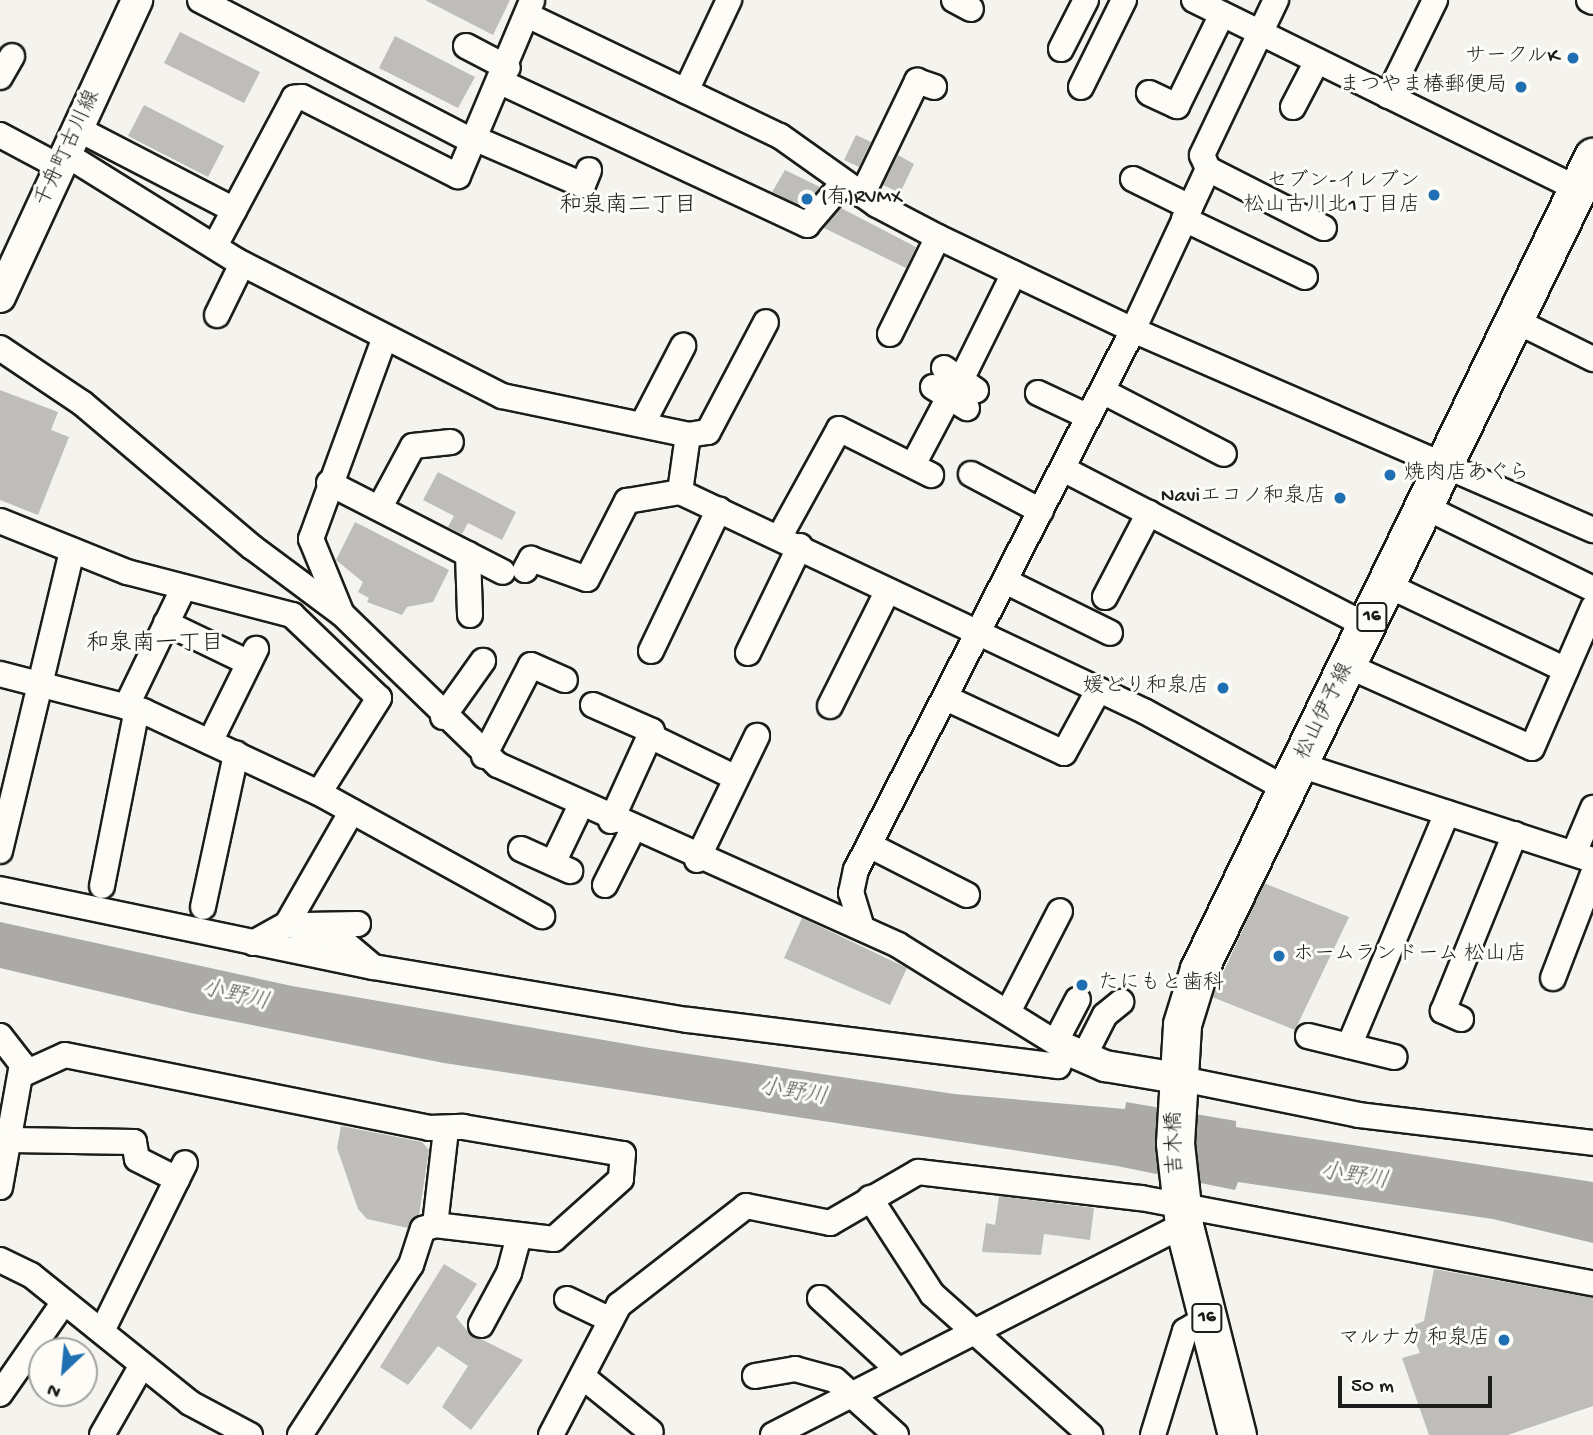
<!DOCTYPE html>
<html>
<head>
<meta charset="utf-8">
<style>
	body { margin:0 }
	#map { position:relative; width:1593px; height:1435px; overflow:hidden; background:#f4f3ee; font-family:"Gochi Hand","Klee One",sans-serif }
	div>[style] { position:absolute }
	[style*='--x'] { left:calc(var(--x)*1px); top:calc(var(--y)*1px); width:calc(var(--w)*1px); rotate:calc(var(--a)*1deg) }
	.water>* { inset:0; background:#abaaa6 }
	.building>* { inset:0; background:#bebdba }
	.roads { filter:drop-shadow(2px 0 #1c1c1c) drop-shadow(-2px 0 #1c1c1c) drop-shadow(0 2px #1c1c1c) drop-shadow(0 -2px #1c1c1c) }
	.minor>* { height:24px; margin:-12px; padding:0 12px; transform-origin:12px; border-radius:12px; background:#fdfcf7 }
	.tertiary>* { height:30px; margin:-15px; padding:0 15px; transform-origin:15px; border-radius:15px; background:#fdfcf7 }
	.primary>* { height:37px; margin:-18.5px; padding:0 18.5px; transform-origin:18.5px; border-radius:18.5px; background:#fdfcf7 }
	.dots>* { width:19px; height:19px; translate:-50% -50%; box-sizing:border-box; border:4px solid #fdfcf7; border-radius:50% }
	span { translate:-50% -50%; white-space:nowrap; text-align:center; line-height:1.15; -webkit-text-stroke:6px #fdfcf7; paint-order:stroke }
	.shield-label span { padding:2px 5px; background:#fdfcf7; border:2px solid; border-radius:5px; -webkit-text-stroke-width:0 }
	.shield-label { font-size:19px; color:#1c1c1c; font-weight:700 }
	.poi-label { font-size:21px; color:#1c1c1c }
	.right { translate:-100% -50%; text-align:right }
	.left { translate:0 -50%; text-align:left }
	.street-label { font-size:21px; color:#1c1c1c }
	.neighbourhood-label { font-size:23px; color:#1c1c1c }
	.water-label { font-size:23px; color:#5c5c5a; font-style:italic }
	.north { position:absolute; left:28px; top:1337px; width:70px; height:70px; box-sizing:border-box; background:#fdfcf7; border:2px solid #a3a29f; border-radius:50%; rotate:206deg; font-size:19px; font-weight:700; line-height:28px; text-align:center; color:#1c1c1c }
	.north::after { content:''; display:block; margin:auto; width:24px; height:32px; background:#1f6fb2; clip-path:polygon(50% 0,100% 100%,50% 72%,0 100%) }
	.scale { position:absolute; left:1338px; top:1376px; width:154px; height:32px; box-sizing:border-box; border:4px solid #1c1c1c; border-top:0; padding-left:9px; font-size:21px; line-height:24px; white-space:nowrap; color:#1c1c1c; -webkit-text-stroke:5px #fdfcf7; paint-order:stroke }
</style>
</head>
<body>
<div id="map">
	<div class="water">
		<div style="clip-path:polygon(0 922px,292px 986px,650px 1048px,954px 1094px,1125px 1109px,1126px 1102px,1236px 1121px,1236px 1127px,1593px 1182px,1593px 1243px,1493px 1219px,1238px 1182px,1235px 1190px,1117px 1166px,444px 1063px,191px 1013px,0 968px)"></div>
	</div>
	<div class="building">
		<div style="clip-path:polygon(425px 0,510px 0,493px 35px)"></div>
		<div style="clip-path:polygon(180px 32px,260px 72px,244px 103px,164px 63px)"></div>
		<div style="clip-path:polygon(395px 36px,475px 77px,458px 108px,379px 68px)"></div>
		<div style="clip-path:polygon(144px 105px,224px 146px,208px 177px,128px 136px)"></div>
		<div style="clip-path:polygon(856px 135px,871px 142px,859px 167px,844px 160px)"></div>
		<div style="clip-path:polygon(898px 155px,914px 164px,900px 193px,883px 185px)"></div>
		<div style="clip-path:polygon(785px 170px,820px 187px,803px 207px,772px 192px)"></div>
		<div style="clip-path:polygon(841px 208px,916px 247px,906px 268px,824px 228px)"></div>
		<div style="clip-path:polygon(0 390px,58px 412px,51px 430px,69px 437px,38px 515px,0 500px)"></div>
		<div style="clip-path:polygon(438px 472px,516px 512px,502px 540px,468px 523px,462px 534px,448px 527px,454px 516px,423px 500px)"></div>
		<div style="clip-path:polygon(355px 522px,449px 570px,433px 602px,407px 607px,402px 615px,367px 602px,369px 598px,358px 592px,363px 582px,336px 560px)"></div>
		<div style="clip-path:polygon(1264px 883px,1349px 917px,1295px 1030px,1212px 997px)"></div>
		<div style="clip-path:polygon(802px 918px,907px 968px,890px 1005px,784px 958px)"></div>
		<div style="clip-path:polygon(341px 1126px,422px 1142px,429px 1150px,419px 1215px,408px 1228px,367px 1219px,358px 1209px,337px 1148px)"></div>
		<div style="clip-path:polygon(999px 1196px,1094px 1208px,1090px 1240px,1044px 1234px,1041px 1255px,982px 1252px,986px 1223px,995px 1225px)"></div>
		<div style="clip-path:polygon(444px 1264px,477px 1284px,456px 1317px,469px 1333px,523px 1360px,471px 1430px,442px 1407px,468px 1366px,438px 1346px,408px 1385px,380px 1367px)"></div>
		<div style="clip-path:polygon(1434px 1269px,1593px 1298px,1593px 1406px,1508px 1435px,1429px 1435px,1402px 1358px,1420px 1353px,1409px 1327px,1424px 1321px)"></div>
	</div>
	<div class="roads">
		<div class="minor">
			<div style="--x:200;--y:0;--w:309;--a:27.4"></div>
			<div style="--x:954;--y:0;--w:19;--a:28"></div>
			<div style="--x:1194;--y:0;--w:428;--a:26.2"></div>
			<div style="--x:1589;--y:0;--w:4;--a:27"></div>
			<div style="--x:527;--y:15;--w:280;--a:25.6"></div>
			<div style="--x:780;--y:136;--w:119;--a:35.4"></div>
			<div style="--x:877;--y:205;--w:69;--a:27.7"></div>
			<div style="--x:938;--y:237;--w:216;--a:25.5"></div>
			<div style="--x:1133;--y:330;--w:502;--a:23.5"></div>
			<div style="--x:466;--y:46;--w:47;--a:27.6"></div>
			<div style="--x:1061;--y:49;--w:55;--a:-63"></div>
			<div style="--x:0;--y:77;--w:24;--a:-60"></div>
			<div style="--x:503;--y:83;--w:336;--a:25"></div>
			<div style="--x:807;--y:225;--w:55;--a:-49.4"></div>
			<div style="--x:1081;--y:87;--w:97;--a:-63.7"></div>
			<div style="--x:686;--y:91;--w:101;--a:-64.7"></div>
			<div style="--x:1149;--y:93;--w:31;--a:25"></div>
			<div style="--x:1177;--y:106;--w:102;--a:-63.9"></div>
			<div style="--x:1388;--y:96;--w:107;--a:-63.9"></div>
			<div style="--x:1293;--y:107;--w:52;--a:-62.4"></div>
			<div style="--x:78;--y:129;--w:176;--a:27.4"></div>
			<div style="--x:0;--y:135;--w:68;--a:28.1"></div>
			<div style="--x:476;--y:139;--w:116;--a:23.3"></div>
			<div style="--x:583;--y:185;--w:16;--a:-68"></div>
			<div style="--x:67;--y:155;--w:200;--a:31.9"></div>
			<div style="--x:237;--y:261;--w:297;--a:27"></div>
			<div style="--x:502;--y:396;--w:190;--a:11.8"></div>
			<div style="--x:688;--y:435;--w:58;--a:98"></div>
			<div style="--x:680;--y:492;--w:513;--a:25.27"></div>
			<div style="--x:1144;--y:711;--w:164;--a:28.7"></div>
			<div style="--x:1208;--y:169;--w:130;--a:27"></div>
			<div style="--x:1133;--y:179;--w:64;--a:26.2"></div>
			<div style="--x:862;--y:195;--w:127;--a:-64.2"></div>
			<div style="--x:917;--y:81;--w:18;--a:19"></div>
			<div style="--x:1184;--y:219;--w:134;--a:25.6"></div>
			<div style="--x:216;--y:244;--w:166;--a:-61.9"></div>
			<div style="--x:294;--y:98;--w:8;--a:-7"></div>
			<div style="--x:302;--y:97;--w:175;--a:26.9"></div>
			<div style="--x:458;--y:176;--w:190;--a:-67.1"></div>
			<div style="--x:217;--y:315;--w:57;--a:-63.9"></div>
			<div style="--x:1516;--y:321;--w:86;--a:26.3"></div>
			<div style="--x:890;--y:334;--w:108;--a:-63.7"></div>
			<div style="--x:0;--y:348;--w:99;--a:33.9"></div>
			<div style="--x:82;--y:403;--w:223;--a:40.3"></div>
			<div style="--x:252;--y:547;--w:112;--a:36.7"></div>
			<div style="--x:342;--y:614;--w:217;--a:44.1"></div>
			<div style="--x:498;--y:765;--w:439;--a:24.2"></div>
			<div style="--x:898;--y:945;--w:198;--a:31.8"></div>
			<div style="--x:1066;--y:1049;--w:19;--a:115"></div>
			<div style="--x:1058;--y:1066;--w:374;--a:-172.9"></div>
			<div style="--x:687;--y:1020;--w:318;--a:-170.4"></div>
			<div style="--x:373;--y:967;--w:381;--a:-168.2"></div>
			<div style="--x:944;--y:368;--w:39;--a:35"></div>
			<div style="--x:961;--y:380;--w:119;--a:-63.6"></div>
			<div style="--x:933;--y:387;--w:40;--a:32"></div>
			<div style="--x:1102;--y:391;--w:137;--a:27.3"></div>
			<div style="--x:1038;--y:393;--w:56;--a:25.2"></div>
			<div style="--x:644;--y:421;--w:85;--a:-62.5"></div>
			<div style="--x:688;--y:435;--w:20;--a:-9"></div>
			<div style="--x:708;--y:432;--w:124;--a:-62.2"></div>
			<div style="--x:913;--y:465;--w:77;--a:-62.1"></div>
			<div style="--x:1063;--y:469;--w:342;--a:27.3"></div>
			<div style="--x:971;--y:474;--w:79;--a:27.9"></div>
			<div style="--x:329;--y:483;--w:195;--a:27.1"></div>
			<div style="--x:380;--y:507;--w:69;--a:-61.6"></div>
			<div style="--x:413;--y:446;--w:38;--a:-6"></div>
			<div style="--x:1425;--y:507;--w:187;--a:26"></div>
			<div style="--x:0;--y:521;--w:137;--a:21.9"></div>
			<div style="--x:127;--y:572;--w:171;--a:14.6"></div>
			<div style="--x:292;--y:615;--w:120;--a:43.7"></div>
			<div style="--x:379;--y:698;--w:112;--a:122.3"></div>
			<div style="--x:780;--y:536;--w:122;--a:-61.1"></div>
			<div style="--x:839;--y:429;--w:103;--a:26.6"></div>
			<div style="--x:468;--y:554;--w:61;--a:88.1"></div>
			<div style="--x:525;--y:570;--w:13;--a:-61"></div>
			<div style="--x:531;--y:559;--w:59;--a:19.7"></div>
			<div style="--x:587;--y:579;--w:88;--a:-62.9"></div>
			<div style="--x:627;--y:501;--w:54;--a:-9.6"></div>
			<div style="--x:1005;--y:581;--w:117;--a:26.3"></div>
			<div style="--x:1387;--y:585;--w:198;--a:25.4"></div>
			<div style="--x:1105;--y:597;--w:95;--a:-62.4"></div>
			<div style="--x:341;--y:612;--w:79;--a:-112.3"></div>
			<div style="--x:311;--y:539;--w:213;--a:-69.9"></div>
			<div style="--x:166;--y:623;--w:92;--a:25.7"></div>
			<div style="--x:651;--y:651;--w:157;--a:-64.4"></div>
			<div style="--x:748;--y:653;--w:119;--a:-64.1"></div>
			<div style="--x:1348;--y:666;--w:201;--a:24"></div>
			<div style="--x:1532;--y:748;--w:153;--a:-66.5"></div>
			<div style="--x:0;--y:674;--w:148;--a:14.5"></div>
			<div style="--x:143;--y:711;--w:194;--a:25"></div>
			<div style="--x:319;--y:793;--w:255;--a:28.9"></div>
			<div style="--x:946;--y:698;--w:130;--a:25"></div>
			<div style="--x:1064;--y:753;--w:71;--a:-61.3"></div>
			<div style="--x:593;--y:705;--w:64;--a:23.8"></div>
			<div style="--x:652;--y:731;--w:99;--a:114.5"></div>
			<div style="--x:830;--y:706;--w:127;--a:-63.4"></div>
			<div style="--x:126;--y:707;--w:133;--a:-64.2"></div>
			<div style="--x:443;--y:717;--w:69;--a:-54.5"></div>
			<div style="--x:650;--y:736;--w:96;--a:26"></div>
			<div style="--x:210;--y:742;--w:104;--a:-63.7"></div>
			<div style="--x:484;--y:756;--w:102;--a:-62.7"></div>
			<div style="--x:531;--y:665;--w:37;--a:24"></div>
			<div style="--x:1300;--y:765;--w:308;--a:18"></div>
			<div style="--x:869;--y:845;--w:110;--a:27"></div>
			<div style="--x:521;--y:849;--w:54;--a:24.2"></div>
			<div style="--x:0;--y:851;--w:309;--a:-76.5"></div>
			<div style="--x:1574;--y:853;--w:49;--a:-67.1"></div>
			<div style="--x:697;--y:860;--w:138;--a:-64.2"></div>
			<div style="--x:553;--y:863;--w:62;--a:-64.3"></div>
			<div style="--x:605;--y:885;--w:60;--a:-63.4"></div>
			<div style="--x:102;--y:886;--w:180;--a:-78.8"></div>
			<div style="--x:203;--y:907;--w:157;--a:-77.8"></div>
			<div style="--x:287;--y:924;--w:62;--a:18.7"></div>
			<div style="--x:346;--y:944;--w:31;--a:40"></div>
			<div style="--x:306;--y:925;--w:52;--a:-1.1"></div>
			<div style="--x:862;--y:928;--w:37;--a:-107"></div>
			<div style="--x:851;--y:893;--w:24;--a:-78"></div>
			<div style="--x:856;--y:870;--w:607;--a:-62.84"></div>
			<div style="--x:1133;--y:330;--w:178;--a:-65"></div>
			<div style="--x:1208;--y:169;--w:15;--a:-113"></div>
			<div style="--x:1202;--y:155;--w:172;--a:-64.5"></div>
			<div style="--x:253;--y:943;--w:39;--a:-29"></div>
			<div style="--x:287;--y:924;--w:130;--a:-60.1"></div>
			<div style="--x:1553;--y:978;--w:111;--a:-69"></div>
			<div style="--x:1009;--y:1010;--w:111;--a:-62.7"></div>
			<div style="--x:1461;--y:1019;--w:20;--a:-156"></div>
			<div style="--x:1443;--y:1011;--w:191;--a:-67.9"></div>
			<div style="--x:0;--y:1036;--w:36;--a:52"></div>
			<div style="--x:22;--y:1064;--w:125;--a:100.1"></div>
			<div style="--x:1308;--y:1036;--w:89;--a:13.7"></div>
			<div style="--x:1056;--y:1041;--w:47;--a:-62.4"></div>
			<div style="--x:1349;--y:1046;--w:253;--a:-67.2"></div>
			<div style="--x:1084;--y:1056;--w:46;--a:-62.9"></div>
			<div style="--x:1105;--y:1015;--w:21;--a:-39"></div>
			<div style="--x:21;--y:1075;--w:48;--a:-24.4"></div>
			<div style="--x:65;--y:1055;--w:371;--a:11.3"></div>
			<div style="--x:429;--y:1128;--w:34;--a:-2"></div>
			<div style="--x:463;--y:1127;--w:162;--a:9.6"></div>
			<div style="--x:623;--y:1154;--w:25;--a:95"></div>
			<div style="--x:621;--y:1179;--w:90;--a:138.2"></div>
			<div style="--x:554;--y:1239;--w:120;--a:-173.3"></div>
			<div style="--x:435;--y:1225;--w:96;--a:-83.4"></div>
			<div style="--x:1177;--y:1078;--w:186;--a:11.5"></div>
			<div style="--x:1359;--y:1115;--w:236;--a:6.8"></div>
			<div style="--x:11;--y:1140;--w:123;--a:0.9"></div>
			<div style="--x:134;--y:1142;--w:17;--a:80"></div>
			<div style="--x:137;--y:1159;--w:45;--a:26.6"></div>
			<div style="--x:870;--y:1198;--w:114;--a:57.1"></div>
			<div style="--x:932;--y:1294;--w:212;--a:41.7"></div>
			<div style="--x:0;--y:1260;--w:34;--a:26"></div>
			<div style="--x:31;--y:1275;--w:204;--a:38.8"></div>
			<div style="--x:190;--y:1403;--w:68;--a:28.1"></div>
			<div style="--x:820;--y:1298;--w:103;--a:42.6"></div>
			<div style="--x:567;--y:1299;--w:47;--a:25.5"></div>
			<div style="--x:481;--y:1325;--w:59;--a:-61.7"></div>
			<div style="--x:509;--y:1273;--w:39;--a:-75"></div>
			<div style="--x:102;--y:1331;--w:187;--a:-63.7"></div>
			<div style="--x:755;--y:1376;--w:41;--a:-9.9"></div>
			<div style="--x:795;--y:1369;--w:41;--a:15.4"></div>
			<div style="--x:835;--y:1380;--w:82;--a:42"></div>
			<div style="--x:583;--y:1377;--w:87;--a:39"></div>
			<div style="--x:0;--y:1394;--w:112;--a:-55.2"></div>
			<div style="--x:102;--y:1435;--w:78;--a:-60.2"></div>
			<div style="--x:300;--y:1435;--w:203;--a:-56.9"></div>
			<div style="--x:411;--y:1265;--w:38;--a:-72"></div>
			<div style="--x:423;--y:1229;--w:13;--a:-18"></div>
			<div style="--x:551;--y:1435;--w:147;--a:-62.4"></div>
			<div style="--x:619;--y:1305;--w:161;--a:-37.9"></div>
			<div style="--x:746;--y:1206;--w:86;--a:11.4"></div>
			<div style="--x:830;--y:1223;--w:102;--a:-30.1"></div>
			<div style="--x:918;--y:1172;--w:225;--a:6.7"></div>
			<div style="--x:1141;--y:1198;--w:460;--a:10.7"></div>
			<div style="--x:773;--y:1435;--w:462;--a:-27.1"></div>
			<div style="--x:1153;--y:1435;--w:109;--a:-72.9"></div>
			<div style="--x:1185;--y:1331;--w:26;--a:-31"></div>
		</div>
		<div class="tertiary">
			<div style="--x:0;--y:297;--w:327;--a:-65.2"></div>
			<div style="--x:1066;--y:1049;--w:43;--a:23.6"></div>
			<div style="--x:1105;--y:1066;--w:73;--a:9.5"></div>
		</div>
		<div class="primary">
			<div style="--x:1237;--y:1435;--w:217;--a:-104.2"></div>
			<div style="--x:1184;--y:1225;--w:82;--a:-96.3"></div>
			<div style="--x:1175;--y:1143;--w:119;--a:-86.6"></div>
			<div style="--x:1182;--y:1024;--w:58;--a:-72.8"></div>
			<div style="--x:1199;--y:969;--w:903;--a:-64.12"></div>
		</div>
	</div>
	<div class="dots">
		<div style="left:1573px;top:58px;background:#1f6fb2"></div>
		<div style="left:1521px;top:87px;background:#1f6fb2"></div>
		<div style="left:1434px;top:195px;background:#1f6fb2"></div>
		<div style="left:807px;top:199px;background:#1f6fb2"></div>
		<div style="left:1390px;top:475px;background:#1f6fb2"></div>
		<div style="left:1340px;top:498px;background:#1f6fb2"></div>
		<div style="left:1223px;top:688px;background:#1f6fb2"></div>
		<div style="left:1279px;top:956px;background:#1f6fb2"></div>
		<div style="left:1082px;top:985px;background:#1f6fb2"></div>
		<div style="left:1504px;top:1340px;background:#1f6fb2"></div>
	</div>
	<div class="shield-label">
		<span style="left:1372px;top:617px">16</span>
		<span style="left:1207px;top:1318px">16</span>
	</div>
	<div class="poi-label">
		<span class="right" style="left:1559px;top:58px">サークルK</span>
		<span class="right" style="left:1507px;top:87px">まつやま椿郵便局</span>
		<span class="right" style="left:1420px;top:195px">セブン-イレブン<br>松山古川北1丁目店</span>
		<span class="left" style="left:821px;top:199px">(有)RVMX</span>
		<span class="left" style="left:1404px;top:475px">焼肉店あぐら</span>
		<span class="right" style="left:1326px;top:498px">Naviエコノ和泉店</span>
		<span class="right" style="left:1209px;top:688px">媛どり和泉店</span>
		<span class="left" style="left:1293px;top:956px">ホームランドーム 松山店</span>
		<span class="left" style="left:1098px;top:985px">たにもと歯科</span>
		<span class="right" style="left:1490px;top:1340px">マルナカ 和泉店</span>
	</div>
	<div class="street-label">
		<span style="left:69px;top:149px;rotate:-65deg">千舟町古川線</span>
		<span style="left:1326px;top:712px;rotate:-64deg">松山伊予線</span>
		<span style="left:1177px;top:1143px;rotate:-92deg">吉木橋</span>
	</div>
	<div class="neighbourhood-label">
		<span style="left:628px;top:207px">和泉南二丁目</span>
		<span style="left:155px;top:645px">和泉南一丁目</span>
	</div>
	<div class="water-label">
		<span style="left:235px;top:997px;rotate:13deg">小野川</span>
		<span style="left:793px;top:1094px;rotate:9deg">小野川</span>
		<span style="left:1354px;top:1178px;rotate:9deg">小野川</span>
	</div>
	<div class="north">N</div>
	<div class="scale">50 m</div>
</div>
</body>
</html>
